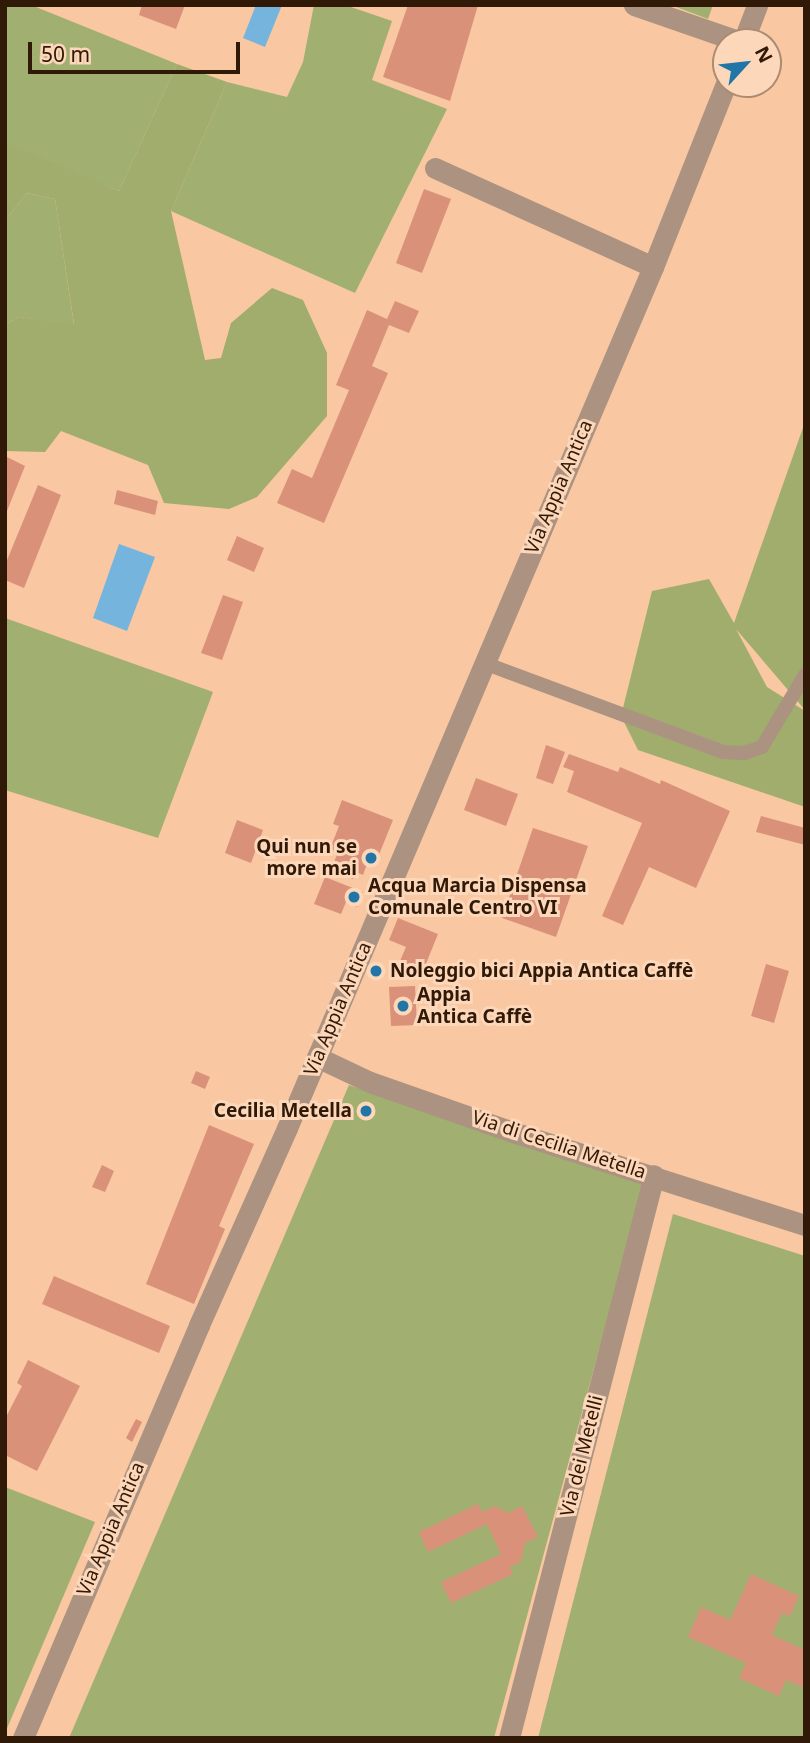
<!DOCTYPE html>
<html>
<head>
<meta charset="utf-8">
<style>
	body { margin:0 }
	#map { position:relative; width:810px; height:1743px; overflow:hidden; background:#f9c7a1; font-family:"Noto Sans",sans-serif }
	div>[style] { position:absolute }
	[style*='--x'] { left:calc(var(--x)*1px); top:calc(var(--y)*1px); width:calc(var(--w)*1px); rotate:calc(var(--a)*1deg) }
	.green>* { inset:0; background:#a1af71 }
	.forest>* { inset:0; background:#a0ad6d }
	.water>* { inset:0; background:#75b4dd }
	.building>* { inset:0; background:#da917a }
	.service>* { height:14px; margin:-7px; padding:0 7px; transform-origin:7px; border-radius:7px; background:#ac9381 }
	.minor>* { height:21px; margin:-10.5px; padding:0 10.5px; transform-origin:10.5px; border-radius:10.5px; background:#ac9381 }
	.dots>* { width:19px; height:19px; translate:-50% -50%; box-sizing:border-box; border:4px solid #fdd7ba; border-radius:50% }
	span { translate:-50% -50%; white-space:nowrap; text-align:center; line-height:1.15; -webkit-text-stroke:6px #fdd7ba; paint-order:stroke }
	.street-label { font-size:19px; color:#301906 }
	.poi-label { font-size:19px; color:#301906; font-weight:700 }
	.right { translate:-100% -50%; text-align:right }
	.left { translate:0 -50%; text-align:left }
	.frame { position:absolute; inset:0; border:7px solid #301906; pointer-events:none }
	.north { position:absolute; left:712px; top:28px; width:70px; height:70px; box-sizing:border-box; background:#fdd7ba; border:2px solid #ab8b72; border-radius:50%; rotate:63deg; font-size:19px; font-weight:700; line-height:28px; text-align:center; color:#301906 }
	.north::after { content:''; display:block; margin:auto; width:24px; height:32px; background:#2076a6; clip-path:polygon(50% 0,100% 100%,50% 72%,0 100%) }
	.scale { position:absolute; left:28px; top:42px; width:212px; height:32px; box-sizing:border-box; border:4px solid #301906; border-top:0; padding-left:9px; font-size:21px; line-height:24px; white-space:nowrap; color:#301906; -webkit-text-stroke:5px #fdd7ba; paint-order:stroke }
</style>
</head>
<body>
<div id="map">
	<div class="green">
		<div style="clip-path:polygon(5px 5px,31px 5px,177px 64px,119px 191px,5px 145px)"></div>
		<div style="clip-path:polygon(314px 5px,345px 5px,392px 21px,372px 80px,447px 109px,355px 293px,171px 211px,227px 82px,287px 97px,303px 62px)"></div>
		<div style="clip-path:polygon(671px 5px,713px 5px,708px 19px)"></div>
		<div style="clip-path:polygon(27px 193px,55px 199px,74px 325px,19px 317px,5px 325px,5px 220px)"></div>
		<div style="clip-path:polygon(5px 618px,213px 692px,158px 838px,5px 790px)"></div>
		<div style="clip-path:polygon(349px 1085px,644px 1183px,494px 1738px,69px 1738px)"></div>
		<div style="clip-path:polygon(673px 1214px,805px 1256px,805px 1738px,538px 1738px)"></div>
		<div style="clip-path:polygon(5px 1487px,95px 1522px,5px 1733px)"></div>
	</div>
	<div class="forest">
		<div style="clip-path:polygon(177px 64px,227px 82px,171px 211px,205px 360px,221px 358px,231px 323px,272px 288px,303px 300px,327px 353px,327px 416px,257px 497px,229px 509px,164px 503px,148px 465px,61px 431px,45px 452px,5px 451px,5px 325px,19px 317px,74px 324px,55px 199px,27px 193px,5px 220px,5px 142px,119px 191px)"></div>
		<div style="clip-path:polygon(805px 422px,805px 710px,736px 629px,767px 687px,805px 711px,805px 807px,638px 750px,621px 716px,652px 591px,709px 579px,734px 623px)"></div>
	</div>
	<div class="water">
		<div style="clip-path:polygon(256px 5px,282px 5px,265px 47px,243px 38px)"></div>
		<div style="clip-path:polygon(119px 544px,155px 557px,127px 631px,93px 618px)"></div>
	</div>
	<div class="building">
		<div style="clip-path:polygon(142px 5px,185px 5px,176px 29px,139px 15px)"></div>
		<div style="clip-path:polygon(408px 5px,478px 5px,450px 101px,383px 77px)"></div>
		<div style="clip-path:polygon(424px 189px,451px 199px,422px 273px,396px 263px)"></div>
		<div style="clip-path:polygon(395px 301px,419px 311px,409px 333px,389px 325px,372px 366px,388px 373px,324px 523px,277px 503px,292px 469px,312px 478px,349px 390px,336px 385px,367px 310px,387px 319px)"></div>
		<div style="clip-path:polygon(5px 456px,25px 466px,5px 516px)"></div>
		<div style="clip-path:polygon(38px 485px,61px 495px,24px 588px,5px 580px,5px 565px)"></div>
		<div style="clip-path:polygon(117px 490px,158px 501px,155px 515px,114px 504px)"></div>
		<div style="clip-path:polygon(237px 536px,264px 548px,254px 572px,227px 560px)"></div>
		<div style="clip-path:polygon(223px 595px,243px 602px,222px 660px,201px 653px)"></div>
		<div style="clip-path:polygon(546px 745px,565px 752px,553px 784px,536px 778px)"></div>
		<div style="clip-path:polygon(569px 754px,618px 772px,620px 767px,660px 784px,661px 780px,730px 811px,696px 888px,649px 867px,623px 925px,602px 916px,642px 823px,567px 792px,574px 771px,563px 767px)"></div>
		<div style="clip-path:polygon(476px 778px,518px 794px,506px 826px,464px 810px)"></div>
		<div style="clip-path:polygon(342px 800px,393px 820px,374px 867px,367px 864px,363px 875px,356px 872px,353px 879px,331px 870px,338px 852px,330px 849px,339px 826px,333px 824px)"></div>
		<div style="clip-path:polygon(761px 816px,805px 828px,805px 845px,756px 832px)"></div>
		<div style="clip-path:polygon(237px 820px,263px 830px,251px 863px,225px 853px)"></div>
		<div style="clip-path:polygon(533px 828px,588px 846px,556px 937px,502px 918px)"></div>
		<div style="clip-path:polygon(325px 877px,363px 892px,357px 907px,346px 902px,341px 914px,314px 904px)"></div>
		<div style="clip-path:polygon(398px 918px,438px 934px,423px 971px,400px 961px,406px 947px,389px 940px)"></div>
		<div style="clip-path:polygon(766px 964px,789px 971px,774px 1023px,751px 1016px)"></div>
		<div style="clip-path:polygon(415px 986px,417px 1025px,391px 1026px,389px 987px)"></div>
		<div style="clip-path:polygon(196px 1071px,210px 1077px,205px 1089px,191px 1083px)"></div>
		<div style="clip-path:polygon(209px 1125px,254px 1144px,219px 1226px,225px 1229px,194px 1304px,146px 1284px)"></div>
		<div style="clip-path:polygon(102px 1165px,114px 1171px,105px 1192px,92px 1187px)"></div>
		<div style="clip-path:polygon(54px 1276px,170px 1326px,159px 1353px,42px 1304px)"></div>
		<div style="clip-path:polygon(28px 1360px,80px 1386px,37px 1471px,5px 1455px,5px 1419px,22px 1386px,17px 1383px)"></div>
		<div style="clip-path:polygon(136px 1419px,142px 1422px,132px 1442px,126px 1438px)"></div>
		<div style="clip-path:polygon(478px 1504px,482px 1512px,495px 1506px,508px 1513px,522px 1506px,538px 1537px,525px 1543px,521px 1562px,510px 1567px,513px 1574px,451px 1603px,441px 1582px,501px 1554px,487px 1524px,428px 1552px,419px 1532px)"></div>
		<div style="clip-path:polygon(751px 1574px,799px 1596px,790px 1616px,782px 1613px,772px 1635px,805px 1650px,805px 1688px,786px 1680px,779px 1696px,739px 1678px,746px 1663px,688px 1637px,701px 1607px,730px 1620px)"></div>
	</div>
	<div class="service">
		<div style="--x:484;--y:663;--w:255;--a:20.4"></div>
		<div style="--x:723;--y:752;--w:21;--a:3"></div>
		<div style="--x:744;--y:753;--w:19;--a:-18"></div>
		<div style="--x:762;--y:747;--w:84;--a:-59.2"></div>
	</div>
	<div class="minor">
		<div style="--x:634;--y:5;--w:113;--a:19.1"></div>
		<div style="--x:743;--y:42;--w:40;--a:-69"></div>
		<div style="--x:435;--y:168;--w:239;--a:24.4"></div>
		<div style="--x:317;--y:1057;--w:59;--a:25.3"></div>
		<div style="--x:370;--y:1082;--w:155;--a:19.3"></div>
		<div style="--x:516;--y:1133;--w:303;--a:17.7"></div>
		<div style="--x:23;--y:1738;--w:449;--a:-66.9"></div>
		<div style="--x:199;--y:1325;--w:216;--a:-65.9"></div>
		<div style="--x:287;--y:1128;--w:936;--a:-66.97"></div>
		<div style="--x:653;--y:267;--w:197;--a:-68.3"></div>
		<div style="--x:509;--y:1738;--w:581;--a:-75.56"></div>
	</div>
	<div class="dots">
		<div style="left:371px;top:858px;background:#2076a6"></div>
		<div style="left:354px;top:897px;background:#2076a6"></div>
		<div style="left:376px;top:971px;background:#2076a6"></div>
		<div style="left:403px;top:1006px;background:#2076a6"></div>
		<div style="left:366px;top:1111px;background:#2076a6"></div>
	</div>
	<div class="street-label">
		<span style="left:559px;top:487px;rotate:-67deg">Via Appia Antica</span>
		<span style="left:338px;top:1009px;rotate:-67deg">Via Appia Antica</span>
		<span style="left:559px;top:1145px;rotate:18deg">Via di Cecilia Metella</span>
		<span style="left:582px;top:1456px;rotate:-76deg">Via dei Metelli</span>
		<span style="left:111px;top:1529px;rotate:-67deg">Via Appia Antica</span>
	</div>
	<div class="poi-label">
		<span class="right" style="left:357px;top:858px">Qui nun se<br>more mai</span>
		<span class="left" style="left:368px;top:897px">Acqua Marcia Dispensa<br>Comunale Centro VI</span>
		<span class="left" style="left:390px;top:971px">Noleggio bici Appia Antica Caffè</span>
		<span class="left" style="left:417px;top:1006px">Appia<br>Antica Caffè</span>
		<span class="right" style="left:352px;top:1111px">Cecilia Metella</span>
	</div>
	<div class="frame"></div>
	<div class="north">N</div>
	<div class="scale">50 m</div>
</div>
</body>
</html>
